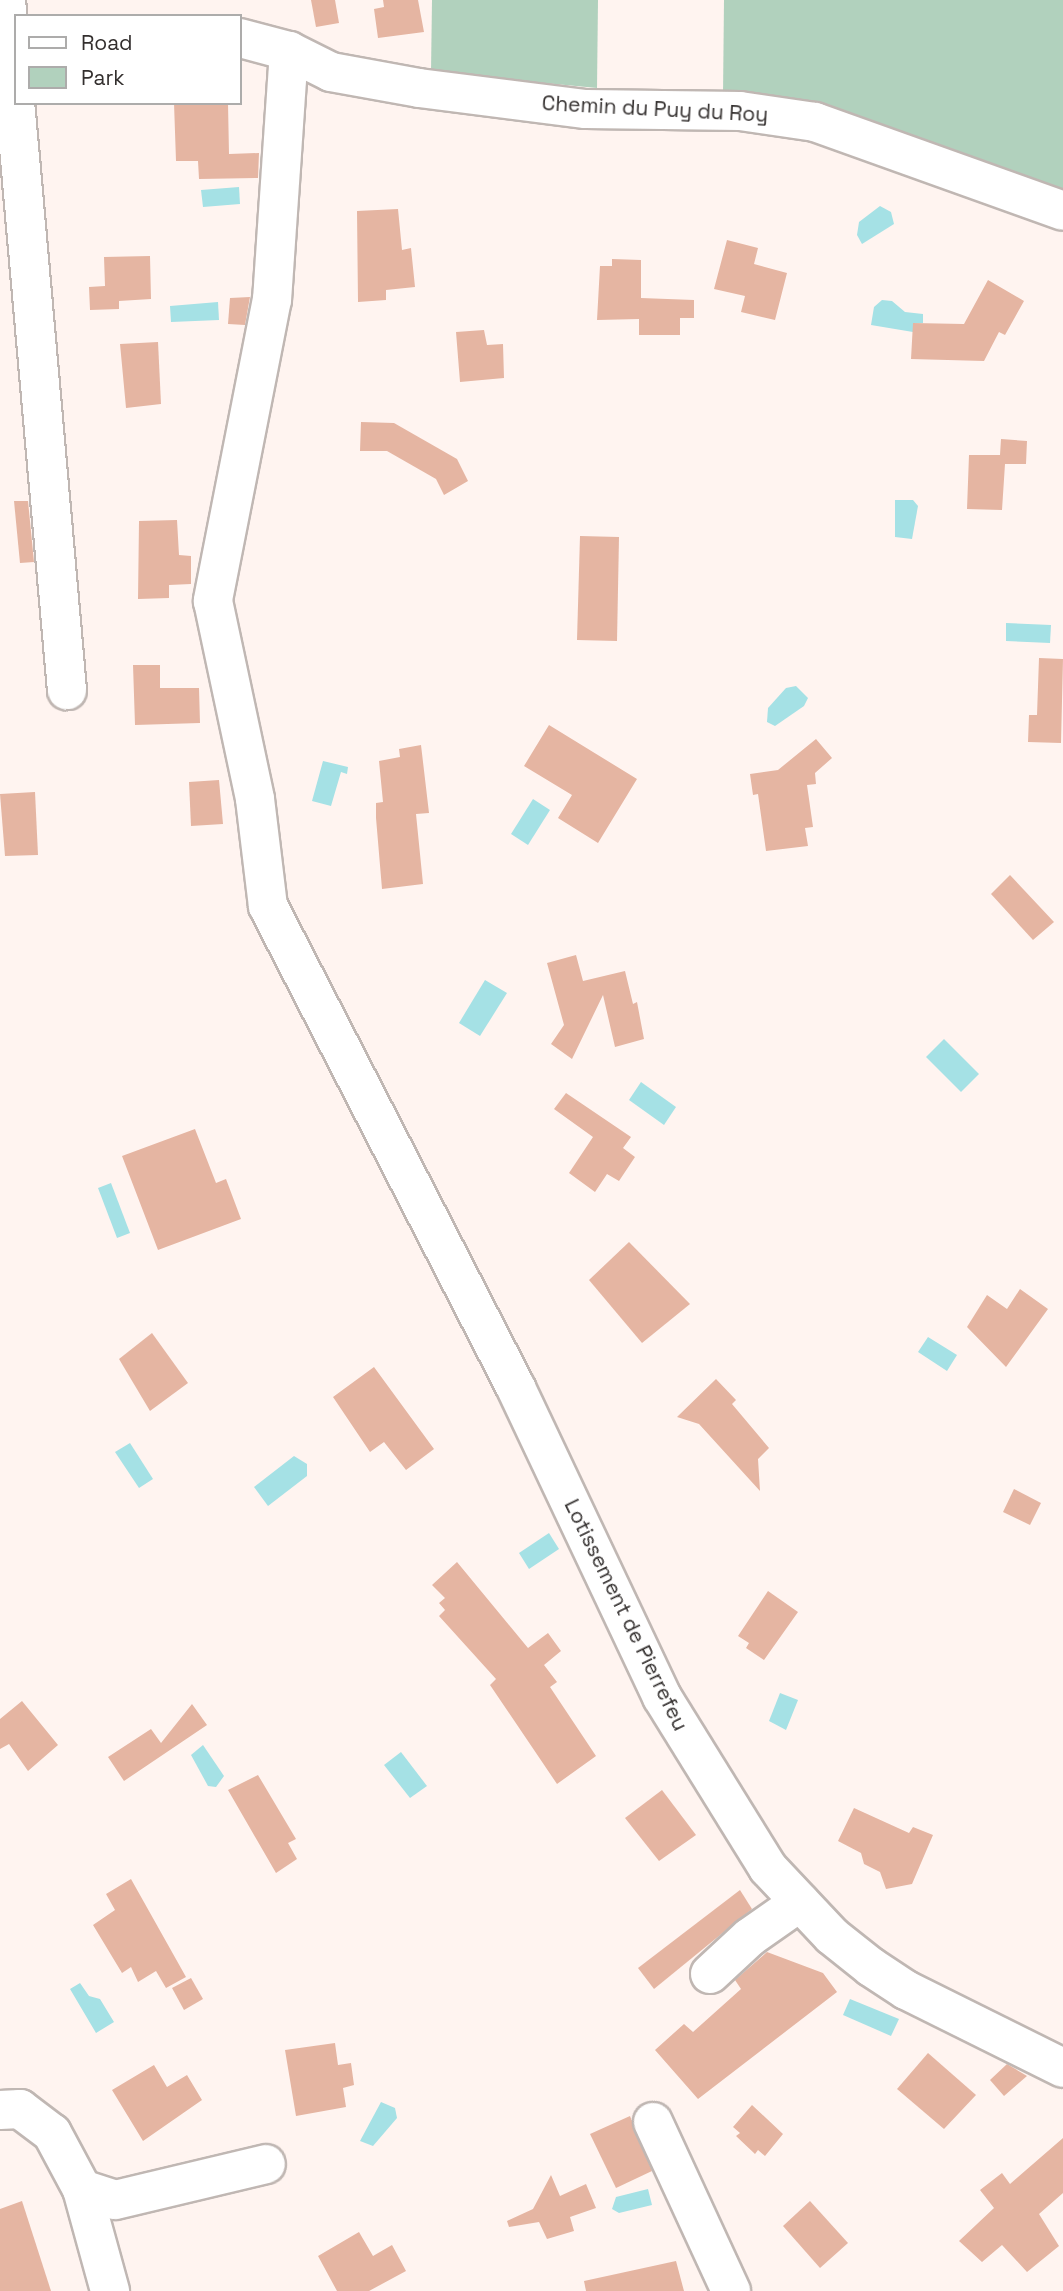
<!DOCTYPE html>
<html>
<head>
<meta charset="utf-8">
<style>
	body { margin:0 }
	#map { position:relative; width:1063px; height:2291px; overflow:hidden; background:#fff4f0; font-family:"Space Grotesk",sans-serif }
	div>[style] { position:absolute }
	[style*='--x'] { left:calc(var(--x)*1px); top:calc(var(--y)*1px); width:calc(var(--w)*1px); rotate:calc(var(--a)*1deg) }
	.green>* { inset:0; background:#b1d1bd }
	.water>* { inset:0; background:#a5e1e5 }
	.building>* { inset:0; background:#e5b5a2 }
	.roads { filter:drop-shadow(2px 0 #c0b7b3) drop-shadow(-2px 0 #c0b7b3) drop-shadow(0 2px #c0b7b3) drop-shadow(0 -2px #c0b7b3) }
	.minor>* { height:38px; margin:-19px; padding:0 19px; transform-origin:19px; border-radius:19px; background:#fff }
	span { translate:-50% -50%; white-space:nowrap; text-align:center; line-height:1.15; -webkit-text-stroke:5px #fff; paint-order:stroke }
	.street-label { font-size:21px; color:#332f2e }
	.legend { position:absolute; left:14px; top:14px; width:228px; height:91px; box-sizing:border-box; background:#fff; border:2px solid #adacab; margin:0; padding:9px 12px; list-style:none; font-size:21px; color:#332f2e }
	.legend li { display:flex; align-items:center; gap:14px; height:35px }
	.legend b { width:35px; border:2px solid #adacab }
</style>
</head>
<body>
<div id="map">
	<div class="green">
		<div style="clip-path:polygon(432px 0,598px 0,597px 88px,431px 72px)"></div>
		<div style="clip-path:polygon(724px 0,1063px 0,1063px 192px,723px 95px)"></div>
	</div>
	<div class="water">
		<div style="clip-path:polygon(239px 187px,240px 204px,203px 207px,201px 190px)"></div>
		<div style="clip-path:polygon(880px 206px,891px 212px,894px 224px,862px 244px,857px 235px,859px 222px)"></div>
		<div style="clip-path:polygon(882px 300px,892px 301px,905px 312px,923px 314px,923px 323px,914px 323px,913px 332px,871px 325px,874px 307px)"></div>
		<div style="clip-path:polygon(218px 302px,219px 320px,171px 322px,170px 306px)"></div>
		<div style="clip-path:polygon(895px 500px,913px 500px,918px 506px,912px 539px,895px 537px)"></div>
		<div style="clip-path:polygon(1006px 623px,1051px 625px,1050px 643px,1006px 641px)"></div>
		<div style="clip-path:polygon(796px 686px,808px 698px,804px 706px,775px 726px,767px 722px,768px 708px,786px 688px)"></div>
		<div style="clip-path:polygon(323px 761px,348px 767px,347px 774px,341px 772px,331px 806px,312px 801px)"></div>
		<div style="clip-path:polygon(533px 799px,550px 810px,528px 845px,511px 834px)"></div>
		<div style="clip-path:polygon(485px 980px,507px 993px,480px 1036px,459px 1023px)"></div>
		<div style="clip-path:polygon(944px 1039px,979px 1074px,961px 1092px,926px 1057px)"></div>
		<div style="clip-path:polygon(641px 1082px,676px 1107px,664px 1125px,629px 1100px)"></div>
		<div style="clip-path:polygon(111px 1183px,130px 1233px,117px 1238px,98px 1188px)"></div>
		<div style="clip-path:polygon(928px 1337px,957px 1355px,947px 1371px,918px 1352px)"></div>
		<div style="clip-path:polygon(130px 1443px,153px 1479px,139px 1488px,115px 1452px)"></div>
		<div style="clip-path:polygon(294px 1456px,307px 1464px,307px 1476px,268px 1506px,254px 1487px)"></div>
		<div style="clip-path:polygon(549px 1533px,559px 1549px,529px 1569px,519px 1553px)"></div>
		<div style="clip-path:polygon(780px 1693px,798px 1700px,786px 1730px,769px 1721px)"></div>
		<div style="clip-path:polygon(203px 1745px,224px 1776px,216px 1787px,208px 1786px,191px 1755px)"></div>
		<div style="clip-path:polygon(401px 1752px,427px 1786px,410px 1798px,384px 1765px)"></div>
		<div style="clip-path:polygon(80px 1983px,89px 1996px,100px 1999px,114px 2022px,96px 2033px,70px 1989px)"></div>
		<div style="clip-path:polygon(850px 1999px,899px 2019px,891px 2036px,843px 2015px)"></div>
		<div style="clip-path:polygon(381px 2102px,395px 2108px,397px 2118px,373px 2146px,360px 2141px)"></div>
		<div style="clip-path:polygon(648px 2189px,652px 2205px,619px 2213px,612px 2209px,616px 2197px)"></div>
	</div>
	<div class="building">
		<div style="clip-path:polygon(311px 0,335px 0,339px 23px,316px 27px)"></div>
		<div style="clip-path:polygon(383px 0,418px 0,424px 32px,378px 38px,374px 9px,384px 7px)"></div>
		<div style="clip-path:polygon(174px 103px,228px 103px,229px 154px,259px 153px,258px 178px,199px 179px,198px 161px,176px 161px)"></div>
		<div style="clip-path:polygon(398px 209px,402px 250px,411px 248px,415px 287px,386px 290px,386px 300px,358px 302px,357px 211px)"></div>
		<div style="clip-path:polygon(727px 240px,758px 248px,754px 264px,787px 273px,775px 320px,741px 312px,745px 296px,714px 289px)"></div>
		<div style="clip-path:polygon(150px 256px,151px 299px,119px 301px,119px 309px,90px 310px,89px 287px,105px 286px,104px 257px)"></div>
		<div style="clip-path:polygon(612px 259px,641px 260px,641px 298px,694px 300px,694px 318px,680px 318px,680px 335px,639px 335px,639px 319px,597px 320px,600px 266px,612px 266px)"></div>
		<div style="clip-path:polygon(988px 280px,1024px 301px,1005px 335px,999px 332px,984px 361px,911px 359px,913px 323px,964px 324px)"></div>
		<div style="clip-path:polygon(250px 297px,245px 325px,228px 324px,230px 298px)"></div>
		<div style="clip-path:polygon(484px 330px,487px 345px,503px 344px,504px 378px,460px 382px,456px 332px)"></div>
		<div style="clip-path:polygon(158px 342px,161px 404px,126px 408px,120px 344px)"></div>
		<div style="clip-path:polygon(361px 422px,394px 423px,457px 459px,468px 481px,444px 495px,436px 479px,387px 451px,360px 451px)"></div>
		<div style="clip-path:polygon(1001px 439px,1027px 441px,1026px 464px,1005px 464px,1002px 510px,967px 509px,969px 455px,1000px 455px)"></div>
		<div style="clip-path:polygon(14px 501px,28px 501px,34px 562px,20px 563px)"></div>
		<div style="clip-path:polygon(177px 520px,179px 555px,191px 556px,191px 584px,169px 585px,169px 598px,138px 599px,139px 521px)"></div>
		<div style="clip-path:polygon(580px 536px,619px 537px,617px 641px,577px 640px)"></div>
		<div style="clip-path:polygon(1039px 658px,1063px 659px,1061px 743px,1028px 742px,1029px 715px,1037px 715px)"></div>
		<div style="clip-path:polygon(133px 665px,160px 665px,160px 688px,199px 688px,200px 723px,135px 725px)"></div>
		<div style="clip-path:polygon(549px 725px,637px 779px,598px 843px,558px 818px,572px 795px,524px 766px)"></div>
		<div style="clip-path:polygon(816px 739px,832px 758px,815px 773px,816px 784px,807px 785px,813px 827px,805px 828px,808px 846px,766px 851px,758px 794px,753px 795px,750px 774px,778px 770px)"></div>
		<div style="clip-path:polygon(421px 745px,429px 813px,416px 814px,423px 884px,382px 889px,376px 818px,376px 803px,383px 802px,379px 761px,400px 757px,399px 749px)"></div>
		<div style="clip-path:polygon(219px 780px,223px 824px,191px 826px,189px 782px)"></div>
		<div style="clip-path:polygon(35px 792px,38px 855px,5px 856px,0 794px)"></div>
		<div style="clip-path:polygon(1010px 875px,1054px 922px,1033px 940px,991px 894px)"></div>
		<div style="clip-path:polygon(576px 955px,583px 981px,625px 971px,633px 1004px,637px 1002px,644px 1039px,615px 1047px,603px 995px,572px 1059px,551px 1044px,564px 1025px,547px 963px)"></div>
		<div style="clip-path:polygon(566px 1093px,631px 1137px,623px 1148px,635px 1157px,619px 1181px,607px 1174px,595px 1192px,569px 1173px,593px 1137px,554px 1109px)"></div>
		<div style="clip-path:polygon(195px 1129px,216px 1183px,226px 1179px,241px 1219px,158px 1250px,122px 1156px)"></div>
		<div style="clip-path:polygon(629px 1242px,690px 1304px,642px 1343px,589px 1280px)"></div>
		<div style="clip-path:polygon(1020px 1289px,1048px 1309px,1006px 1367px,967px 1327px,987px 1295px,1007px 1309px)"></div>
		<div style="clip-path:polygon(152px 1333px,188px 1383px,150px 1411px,119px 1359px)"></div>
		<div style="clip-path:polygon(374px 1367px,434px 1449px,406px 1470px,384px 1442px,370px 1452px,333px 1397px)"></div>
		<div style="clip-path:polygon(716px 1379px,736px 1400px,732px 1404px,769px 1448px,758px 1459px,760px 1491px,699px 1424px,677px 1417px)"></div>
		<div style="clip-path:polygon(1014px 1489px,1041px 1503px,1030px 1525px,1003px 1512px)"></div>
		<div style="clip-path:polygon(457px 1562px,528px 1648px,548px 1633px,561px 1651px,544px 1665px,557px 1682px,550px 1687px,596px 1756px,557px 1784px,490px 1685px,496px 1679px,439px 1616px,445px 1610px,439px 1603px,445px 1598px,432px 1585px)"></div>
		<div style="clip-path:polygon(768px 1591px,798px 1612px,764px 1660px,746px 1648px,749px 1643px,738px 1636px)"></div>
		<div style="clip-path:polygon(22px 1701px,58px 1745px,28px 1771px,9px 1744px,0 1749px,0 1719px)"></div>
		<div style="clip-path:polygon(192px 1704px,207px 1725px,124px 1781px,108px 1757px,151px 1729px,161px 1743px)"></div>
		<div style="clip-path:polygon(258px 1775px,296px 1839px,288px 1843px,297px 1859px,276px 1873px,228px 1790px)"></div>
		<div style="clip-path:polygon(662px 1790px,696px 1835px,659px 1861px,625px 1818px)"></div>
		<div style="clip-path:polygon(854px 1808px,909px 1833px,913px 1827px,933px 1835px,912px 1884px,886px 1889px,880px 1872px,864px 1864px,861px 1853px,838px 1841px)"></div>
		<div style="clip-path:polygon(131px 1879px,186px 1977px,166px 1988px,156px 1971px,138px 1982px,131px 1967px,122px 1973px,93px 1925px,115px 1910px,106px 1894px)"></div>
		<div style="clip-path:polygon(740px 1890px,752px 1909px,654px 1989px,638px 1968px)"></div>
		<div style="clip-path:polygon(767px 1952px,823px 1973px,837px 1992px,698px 2099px,655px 2050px,684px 2024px,693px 2032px,741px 1989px,735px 1980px)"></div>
		<div style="clip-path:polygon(191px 1978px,203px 1999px,184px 2010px,172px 1988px)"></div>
		<div style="clip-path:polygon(335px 2043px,338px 2065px,351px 2063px,354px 2085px,343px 2088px,346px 2107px,296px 2116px,285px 2050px)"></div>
		<div style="clip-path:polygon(928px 2053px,976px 2095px,944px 2129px,897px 2089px)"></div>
		<div style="clip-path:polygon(1007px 2064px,1027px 2076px,1004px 2096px,990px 2080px)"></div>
		<div style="clip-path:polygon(154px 2065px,167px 2087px,187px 2075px,202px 2100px,143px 2141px,112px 2090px)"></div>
		<div style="clip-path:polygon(752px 2105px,783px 2134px,765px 2156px,758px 2150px,755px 2154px,736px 2136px,740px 2133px,733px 2127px)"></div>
		<div style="clip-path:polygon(630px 2116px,652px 2171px,616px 2188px,590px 2134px)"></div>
		<div style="clip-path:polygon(1063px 2138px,1063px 2193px,1039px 2214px,1059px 2246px,1027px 2272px,1002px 2245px,982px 2262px,959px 2241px,994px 2208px,980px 2190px,1002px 2173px,1010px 2184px)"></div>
		<div style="clip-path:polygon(551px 2175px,560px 2196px,586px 2184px,596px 2208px,570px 2217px,574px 2231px,547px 2239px,539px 2222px,509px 2227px,507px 2221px,533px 2209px)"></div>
		<div style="clip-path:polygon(22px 2201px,51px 2291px,0 2291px,0 2209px)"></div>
		<div style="clip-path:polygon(810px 2201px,848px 2243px,820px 2268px,783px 2226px)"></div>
		<div style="clip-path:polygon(359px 2232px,373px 2256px,392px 2245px,406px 2271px,369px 2291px,337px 2291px,318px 2256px)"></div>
		<div style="clip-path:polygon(676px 2261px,684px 2291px,586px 2291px,584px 2281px)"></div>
	</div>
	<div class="roads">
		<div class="minor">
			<div style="--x:6;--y:0;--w:693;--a:84.95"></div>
			<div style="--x:240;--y:38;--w:51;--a:14.9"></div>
			<div style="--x:289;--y:51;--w:47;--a:26.6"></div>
			<div style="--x:331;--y:72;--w:89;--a:10.3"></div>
			<div style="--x:419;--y:88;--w:168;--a:7.2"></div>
			<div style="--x:586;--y:109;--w:154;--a:0.7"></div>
			<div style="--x:740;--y:111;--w:76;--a:8.3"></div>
			<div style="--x:815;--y:122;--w:263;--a:19.7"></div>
			<div style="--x:289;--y:51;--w:249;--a:93.9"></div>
			<div style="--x:272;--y:299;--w:308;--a:101.1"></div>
			<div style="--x:213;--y:601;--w:202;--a:78"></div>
			<div style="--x:255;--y:799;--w:108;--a:83.1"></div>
			<div style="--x:268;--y:906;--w:542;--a:62.77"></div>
			<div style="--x:516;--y:1388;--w:342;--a:64.7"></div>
			<div style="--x:662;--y:1697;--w:201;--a:58.2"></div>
			<div style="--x:768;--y:1868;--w:93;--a:46.7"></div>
			<div style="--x:832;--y:1936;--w:50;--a:38.5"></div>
			<div style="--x:871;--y:1967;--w:42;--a:33.3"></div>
			<div style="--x:906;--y:1990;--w:175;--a:26.4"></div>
			<div style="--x:710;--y:1974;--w:54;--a:-42.8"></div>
			<div style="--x:750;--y:1937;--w:61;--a:-35"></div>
			<div style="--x:0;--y:2110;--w:20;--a:-3"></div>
			<div style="--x:20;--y:2109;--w:40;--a:37"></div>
			<div style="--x:52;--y:2133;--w:64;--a:61.8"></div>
			<div style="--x:82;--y:2189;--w:106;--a:74.6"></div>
			<div style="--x:653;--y:2122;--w:186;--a:65.2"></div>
			<div style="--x:82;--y:2189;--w:35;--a:18"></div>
			<div style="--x:115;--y:2200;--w:155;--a:-13.4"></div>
		</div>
	</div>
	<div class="street-label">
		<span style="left:655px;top:109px;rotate:3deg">Chemin du Puy du Roy</span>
		<span style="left:626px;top:1615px;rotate:64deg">Lotissement de Pierrefeu</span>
	</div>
	<ul class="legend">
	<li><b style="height:9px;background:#fff"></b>Road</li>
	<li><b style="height:19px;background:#b1d1bd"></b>Park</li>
	</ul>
</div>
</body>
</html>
